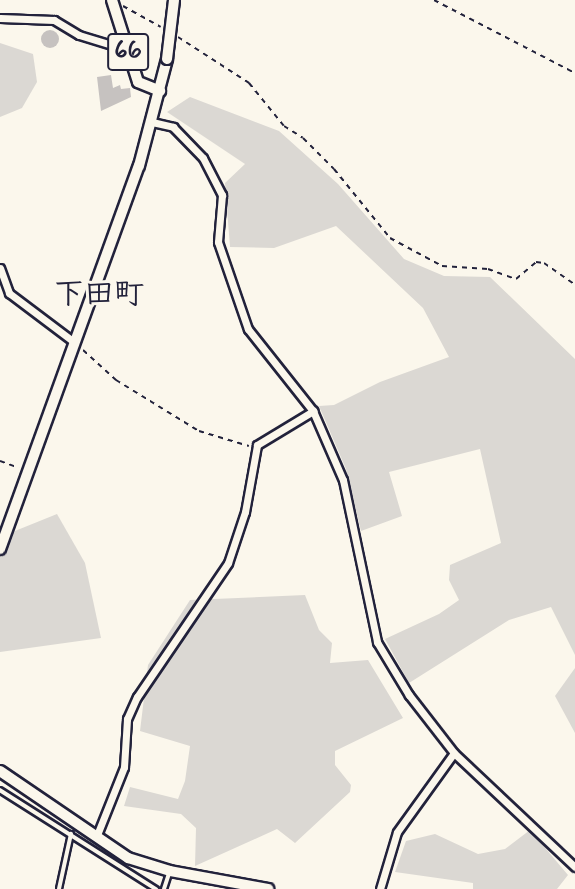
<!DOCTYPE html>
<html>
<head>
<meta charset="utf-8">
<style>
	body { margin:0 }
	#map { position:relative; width:575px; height:889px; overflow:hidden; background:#fbf7ec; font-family:Mynerve,"Klee One",sans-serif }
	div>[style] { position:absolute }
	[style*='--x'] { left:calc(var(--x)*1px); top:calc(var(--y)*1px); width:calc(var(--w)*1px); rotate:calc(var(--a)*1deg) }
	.green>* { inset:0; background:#dbd8d3 }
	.building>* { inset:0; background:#c6c2c0 }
	.round { border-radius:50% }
	.path>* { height:2px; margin-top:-1px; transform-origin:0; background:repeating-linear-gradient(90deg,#22223b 0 5px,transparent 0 10px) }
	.roads { filter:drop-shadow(2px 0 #22223b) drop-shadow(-2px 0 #22223b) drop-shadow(0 2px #22223b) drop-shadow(0 -2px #22223b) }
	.lane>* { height:3.5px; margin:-1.75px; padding:0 1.75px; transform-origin:1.75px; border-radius:1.75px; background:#fbf7ec }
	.street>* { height:7px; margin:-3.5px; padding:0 3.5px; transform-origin:3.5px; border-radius:3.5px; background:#fbf7ec }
	.secondary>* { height:10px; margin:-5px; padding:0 5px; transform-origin:5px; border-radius:5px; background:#fbf7ec }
	.primary>* { height:10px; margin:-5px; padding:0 5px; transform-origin:5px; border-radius:5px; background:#fbf7ec }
	.bridges { filter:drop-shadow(2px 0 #22223b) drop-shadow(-2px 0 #22223b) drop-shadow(0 2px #22223b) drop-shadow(0 -2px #22223b) }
	.primary-bridge>* { height:10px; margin:-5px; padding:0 5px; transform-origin:5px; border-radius:5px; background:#fbf7ec }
	span { translate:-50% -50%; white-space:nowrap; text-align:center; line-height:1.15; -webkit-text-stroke:6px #fbf7ec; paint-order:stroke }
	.shield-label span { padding:2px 5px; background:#fbf7ec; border:2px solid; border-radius:5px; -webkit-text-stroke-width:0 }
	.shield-label { font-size:26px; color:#22223b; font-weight:700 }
	.neighbourhood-label { font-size:30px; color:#22223b; font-weight:700 }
</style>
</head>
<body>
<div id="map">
	<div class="green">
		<div style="clip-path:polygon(0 43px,33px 54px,37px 82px,22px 108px,0 117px)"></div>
		<div style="clip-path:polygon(190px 97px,279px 131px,338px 184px,404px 259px,444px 276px,490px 277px,575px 359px,575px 655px,551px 607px,509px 620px,409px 683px,385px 639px,439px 614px,459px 600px,449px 580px,450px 565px,501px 543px,480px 449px,389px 472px,402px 516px,361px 531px,346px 469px,319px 406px,334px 405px,380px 382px,449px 357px,423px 308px,336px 226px,274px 248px,230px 247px,225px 183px,245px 164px,167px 112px)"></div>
		<div style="clip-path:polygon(57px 514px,85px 563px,101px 638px,0 652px,0 537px)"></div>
		<div style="clip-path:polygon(305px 595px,319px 630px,332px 643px,330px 663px,368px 660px,403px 718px,335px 751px,335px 765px,351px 785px,350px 792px,295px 843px,277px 829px,195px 866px,196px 828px,181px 814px,124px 806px,130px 787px,178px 799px,185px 781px,190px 746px,140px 731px,148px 665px,190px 600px)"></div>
		<div style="clip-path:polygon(575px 668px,575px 733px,555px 696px)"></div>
		<div style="clip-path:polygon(530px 830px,568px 875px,557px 889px,473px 889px,473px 883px,395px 872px,406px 841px,435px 834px,478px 854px,505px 849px)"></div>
	</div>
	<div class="building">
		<div class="round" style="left:41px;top:30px;width:18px;height:18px"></div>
		<div style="clip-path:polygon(111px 75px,113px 88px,120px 85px,121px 89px,130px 88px,131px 97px,101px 111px,97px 77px)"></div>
	</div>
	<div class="path">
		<div style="--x:434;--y:0;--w:159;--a:27.4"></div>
		<div style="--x:123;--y:6;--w:43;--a:28.9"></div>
		<div style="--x:178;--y:37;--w:85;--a:32.9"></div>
		<div style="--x:249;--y:83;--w:55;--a:50.9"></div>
		<div style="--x:284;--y:126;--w:22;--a:32"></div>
		<div style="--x:303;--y:138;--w:44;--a:45"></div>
		<div style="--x:334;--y:169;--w:89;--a:50.9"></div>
		<div style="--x:390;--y:238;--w:59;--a:28.3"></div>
		<div style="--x:442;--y:266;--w:46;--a:3.7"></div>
		<div style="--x:488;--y:269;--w:30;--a:20"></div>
		<div style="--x:516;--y:279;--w:26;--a:-40"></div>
		<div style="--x:536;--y:262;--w:8;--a:7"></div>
		<div style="--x:544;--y:263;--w:38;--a:35"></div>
		<div style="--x:83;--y:350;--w:45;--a:42.3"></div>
		<div style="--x:116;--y:380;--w:97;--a:31.6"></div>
		<div style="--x:199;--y:431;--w:52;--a:16.7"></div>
		<div style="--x:0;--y:461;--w:20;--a:20"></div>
	</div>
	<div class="roads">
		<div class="lane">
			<div style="--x:0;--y:790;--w:185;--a:32.4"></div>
			<div style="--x:59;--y:889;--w:56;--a:-77.7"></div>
			<div style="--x:164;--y:889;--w:19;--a:-72"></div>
		</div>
		<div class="street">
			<div style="--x:0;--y:18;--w:54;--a:2.1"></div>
			<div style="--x:54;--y:20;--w:29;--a:31"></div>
			<div style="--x:79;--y:35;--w:51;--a:17"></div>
			<div style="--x:152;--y:122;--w:22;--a:13"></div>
			<div style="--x:173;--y:127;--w:43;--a:45.9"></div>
			<div style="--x:203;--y:158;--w:42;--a:62.8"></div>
			<div style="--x:222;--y:195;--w:47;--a:94.9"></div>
			<div style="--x:218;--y:242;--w:92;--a:71"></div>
			<div style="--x:248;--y:329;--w:105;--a:51.6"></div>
			<div style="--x:313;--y:411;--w:75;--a:66.5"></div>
			<div style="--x:343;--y:480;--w:166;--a:78.1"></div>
			<div style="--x:377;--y:642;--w:62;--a:58.9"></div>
			<div style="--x:409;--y:695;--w:73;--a:52.2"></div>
			<div style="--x:454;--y:753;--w:166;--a:43.3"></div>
			<div style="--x:0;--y:268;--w:27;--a:70"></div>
			<div style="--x:9;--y:293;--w:81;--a:37"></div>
			<div style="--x:97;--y:835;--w:73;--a:-68.3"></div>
			<div style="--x:124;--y:767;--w:48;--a:-86.4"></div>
			<div style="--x:127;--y:719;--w:24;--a:-66"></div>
			<div style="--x:137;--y:697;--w:162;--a:-55.8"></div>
			<div style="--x:228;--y:563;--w:54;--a:-71.6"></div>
			<div style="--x:245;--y:512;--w:68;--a:-79.8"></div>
			<div style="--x:257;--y:445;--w:66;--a:-31.3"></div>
			<div style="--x:380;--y:889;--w:59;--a:-73.4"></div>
			<div style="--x:397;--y:832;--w:97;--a:-54.2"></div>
		</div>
		<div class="secondary">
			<div style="--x:0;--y:771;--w:155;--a:34.2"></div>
			<div style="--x:128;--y:858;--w:44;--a:17.2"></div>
			<div style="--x:170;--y:871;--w:100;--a:10.4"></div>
		</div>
		<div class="primary">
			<div style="--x:112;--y:0;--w:86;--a:72.4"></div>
			<div style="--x:138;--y:82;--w:24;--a:22"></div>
			<div style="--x:0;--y:549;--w:407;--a:-70.1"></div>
			<div style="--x:139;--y:166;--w:111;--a:-75.3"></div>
		</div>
	</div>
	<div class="bridges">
		<div class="primary-bridge">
			<div style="--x:167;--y:59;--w:59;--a:-83.2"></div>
		</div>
	</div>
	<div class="shield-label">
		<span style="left:128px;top:52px">66</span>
	</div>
	<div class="neighbourhood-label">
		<span style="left:99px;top:295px">下田町</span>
	</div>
</div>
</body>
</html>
